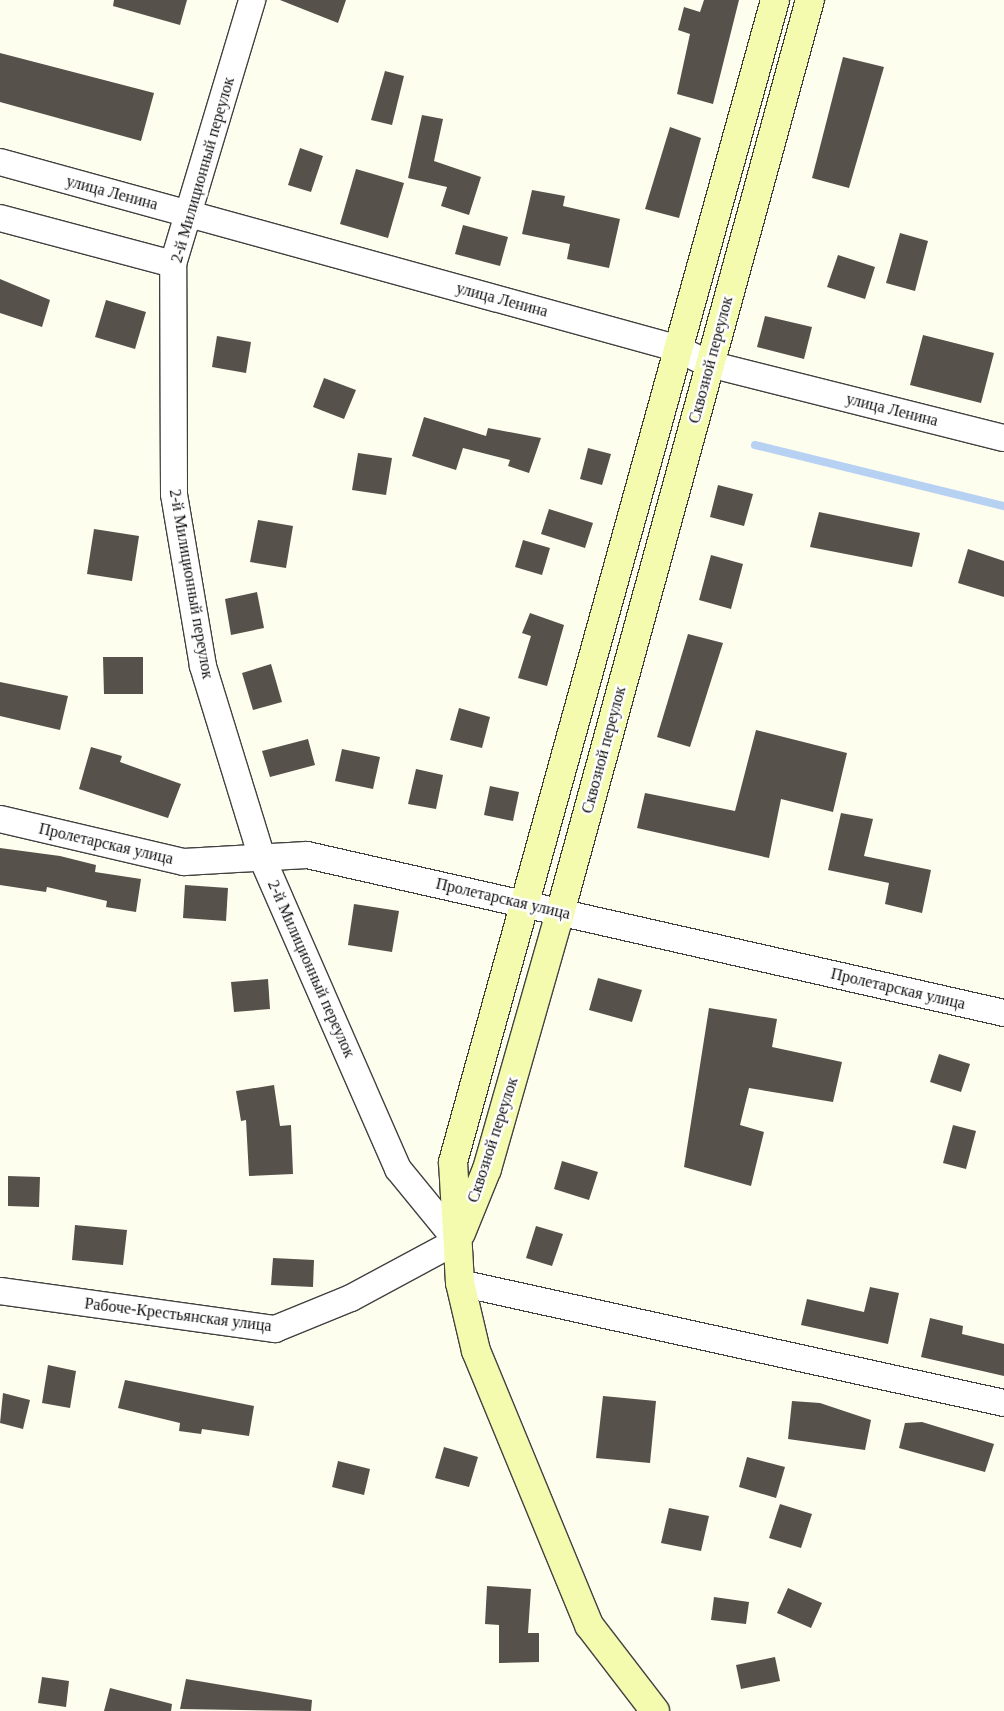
<!DOCTYPE html>
<html>
<head>
<meta charset="utf-8">
<style>
	body { margin:0 }
	#map { position:relative; width:1004px; height:1711px; overflow:hidden; background:#fefeef; font-family:"Times New Roman",serif }
	div>[style] { position:absolute }
	[style*='--x'] { left:calc(var(--x)*1px); top:calc(var(--y)*1px); width:calc(var(--w)*1px); rotate:calc(var(--a)*1deg) }
	.stream>* { height:8px; margin:-4px; padding:0 4px; transform-origin:4px; border-radius:4px; background:#b7d1f3 }
	.building>* { inset:0; background:#56514b }
	.roads { filter:drop-shadow(1px 0 #414141) drop-shadow(-1px 0 #414141) drop-shadow(0 1px #414141) drop-shadow(0 -1px #414141) }
	.street>* { height:26px; margin:-13px; padding:0 13px; transform-origin:13px; border-radius:13px; background:#fff }
	.secondary>* { height:28px; margin:-14px; padding:0 14px; transform-origin:14px; border-radius:14px; background:#f4faae }
	span { translate:-50% -50%; white-space:nowrap; text-align:center; line-height:1.15; -webkit-text-stroke:5px #fff; paint-order:stroke }
	.street-label { font-size:16px; color:#0e0e0e }
</style>
</head>
<body>
<div id="map">
	<div class="stream">
		<div style="--x:755;--y:445;--w:256;--a:13.8"></div>
	</div>
	<div class="building">
		<div style="clip-path:polygon(114px 0,187px 0,180px 25px,113px 6px)"></div>
		<div style="clip-path:polygon(280px 0,346px 0,338px 23px)"></div>
		<div style="clip-path:polygon(704px 0,739px 0,713px 104px,677px 94px,690px 34px,678px 30px,684px 7px,700px 12px)"></div>
		<div style="clip-path:polygon(0 53px,154px 93px,141px 141px,0 102px)"></div>
		<div style="clip-path:polygon(843px 57px,884px 67px,849px 188px,812px 178px)"></div>
		<div style="clip-path:polygon(385px 71px,404px 76px,392px 125px,371px 120px)"></div>
		<div style="clip-path:polygon(422px 115px,443px 119px,434px 161px,481px 177px,469px 215px,441px 206px,447px 187px,408px 178px)"></div>
		<div style="clip-path:polygon(670px 127px,701px 138px,679px 218px,645px 209px)"></div>
		<div style="clip-path:polygon(300px 148px,323px 156px,311px 192px,288px 185px)"></div>
		<div style="clip-path:polygon(356px 169px,404px 183px,388px 238px,340px 224px)"></div>
		<div style="clip-path:polygon(532px 190px,565px 196px,563px 206px,620px 219px,609px 268px,567px 259px,570px 244px,522px 234px)"></div>
		<div style="clip-path:polygon(463px 225px,508px 237px,500px 266px,455px 254px)"></div>
		<div style="clip-path:polygon(900px 233px,928px 241px,915px 291px,886px 283px)"></div>
		<div style="clip-path:polygon(838px 255px,875px 267px,865px 299px,827px 287px)"></div>
		<div style="clip-path:polygon(0 279px,50px 300px,42px 327px,0 313px)"></div>
		<div style="clip-path:polygon(106px 300px,146px 312px,135px 349px,95px 337px)"></div>
		<div style="clip-path:polygon(765px 316px,812px 327px,804px 359px,757px 347px)"></div>
		<div style="clip-path:polygon(923px 335px,994px 353px,981px 403px,910px 385px)"></div>
		<div style="clip-path:polygon(217px 336px,251px 342px,246px 373px,212px 367px)"></div>
		<div style="clip-path:polygon(324px 378px,356px 390px,344px 419px,313px 407px)"></div>
		<div style="clip-path:polygon(424px 417px,486px 436px,488px 428px,541px 438px,529px 473px,508px 466px,510px 460px,463px 448px,456px 470px,412px 456px)"></div>
		<div style="clip-path:polygon(588px 448px,611px 454px,602px 485px,580px 479px)"></div>
		<div style="clip-path:polygon(358px 453px,392px 458px,386px 495px,352px 490px)"></div>
		<div style="clip-path:polygon(718px 485px,753px 494px,744px 526px,710px 517px)"></div>
		<div style="clip-path:polygon(549px 509px,593px 523px,585px 548px,541px 534px)"></div>
		<div style="clip-path:polygon(819px 512px,920px 533px,912px 567px,810px 547px)"></div>
		<div style="clip-path:polygon(258px 520px,293px 526px,286px 568px,250px 562px)"></div>
		<div style="clip-path:polygon(94px 529px,139px 536px,132px 581px,87px 574px)"></div>
		<div style="clip-path:polygon(523px 540px,550px 548px,542px 575px,515px 567px)"></div>
		<div style="clip-path:polygon(968px 549px,1004px 561px,1004px 597px,958px 583px)"></div>
		<div style="clip-path:polygon(711px 555px,743px 564px,731px 609px,699px 600px)"></div>
		<div style="clip-path:polygon(257px 592px,264px 628px,231px 635px,225px 599px)"></div>
		<div style="clip-path:polygon(530px 613px,564px 625px,547px 686px,518px 678px,531px 636px,522px 633px)"></div>
		<div style="clip-path:polygon(688px 634px,723px 643px,690px 747px,657px 737px)"></div>
		<div style="clip-path:polygon(103px 657px,143px 657px,143px 694px,104px 694px)"></div>
		<div style="clip-path:polygon(271px 664px,282px 702px,253px 710px,242px 673px)"></div>
		<div style="clip-path:polygon(0 682px,68px 696px,60px 730px,0 716px)"></div>
		<div style="clip-path:polygon(459px 708px,490px 717px,482px 748px,450px 740px)"></div>
		<div style="clip-path:polygon(756px 730px,847px 753px,833px 812px,781px 799px,769px 858px,637px 828px,645px 793px,735px 811px)"></div>
		<div style="clip-path:polygon(308px 739px,315px 765px,270px 777px,262px 751px)"></div>
		<div style="clip-path:polygon(91px 747px,122px 756px,120px 762px,181px 784px,168px 818px,79px 789px)"></div>
		<div style="clip-path:polygon(342px 749px,380px 757px,373px 789px,335px 781px)"></div>
		<div style="clip-path:polygon(416px 769px,443px 775px,436px 809px,408px 804px)"></div>
		<div style="clip-path:polygon(490px 786px,519px 792px,513px 821px,484px 815px)"></div>
		<div style="clip-path:polygon(841px 813px,873px 819px,864px 856px,931px 870px,922px 913px,885px 904px,889px 883px,828px 870px)"></div>
		<div style="clip-path:polygon(0 848px,60px 856px,96px 865px,95px 872px,141px 879px,136px 912px,106px 907px,107px 901px,47px 887px,46px 892px,0 885px)"></div>
		<div style="clip-path:polygon(185px 885px,228px 888px,226px 921px,183px 918px)"></div>
		<div style="clip-path:polygon(354px 904px,399px 911px,392px 952px,348px 945px)"></div>
		<div style="clip-path:polygon(598px 978px,642px 990px,632px 1022px,589px 1010px)"></div>
		<div style="clip-path:polygon(268px 979px,270px 1009px,234px 1012px,231px 982px)"></div>
		<div style="clip-path:polygon(709px 1008px,777px 1019px,772px 1047px,842px 1062px,833px 1102px,749px 1088px,740px 1125px,764px 1132px,751px 1186px,684px 1167px)"></div>
		<div style="clip-path:polygon(939px 1054px,970px 1064px,961px 1092px,930px 1082px)"></div>
		<div style="clip-path:polygon(274px 1085px,280px 1126px,291px 1125px,293px 1174px,249px 1176px,246px 1120px,241px 1121px,236px 1091px)"></div>
		<div style="clip-path:polygon(953px 1125px,976px 1131px,966px 1169px,943px 1163px)"></div>
		<div style="clip-path:polygon(562px 1161px,598px 1172px,589px 1200px,554px 1189px)"></div>
		<div style="clip-path:polygon(8px 1176px,40px 1177px,39px 1207px,8px 1206px)"></div>
		<div style="clip-path:polygon(75px 1225px,127px 1230px,123px 1265px,72px 1260px)"></div>
		<div style="clip-path:polygon(536px 1226px,563px 1234px,552px 1266px,526px 1258px)"></div>
		<div style="clip-path:polygon(273px 1258px,314px 1260px,313px 1287px,271px 1285px)"></div>
		<div style="clip-path:polygon(870px 1287px,899px 1293px,888px 1344px,801px 1325px,807px 1299px,864px 1312px)"></div>
		<div style="clip-path:polygon(930px 1318px,963px 1326px,962px 1334px,1004px 1344px,1004px 1376px,921px 1357px)"></div>
		<div style="clip-path:polygon(48px 1365px,76px 1371px,70px 1408px,42px 1403px)"></div>
		<div style="clip-path:polygon(125px 1380px,254px 1406px,249px 1436px,202px 1429px,201px 1434px,179px 1431px,180px 1423px,118px 1408px)"></div>
		<div style="clip-path:polygon(3px 1393px,30px 1400px,23px 1429px,0 1423px)"></div>
		<div style="clip-path:polygon(603px 1396px,656px 1401px,650px 1463px,596px 1458px)"></div>
		<div style="clip-path:polygon(792px 1401px,820px 1403px,871px 1420px,865px 1450px,788px 1439px)"></div>
		<div style="clip-path:polygon(922px 1422px,994px 1444px,985px 1472px,899px 1448px,905px 1423px)"></div>
		<div style="clip-path:polygon(444px 1447px,478px 1457px,469px 1487px,435px 1478px)"></div>
		<div style="clip-path:polygon(747px 1457px,785px 1467px,776px 1498px,739px 1487px)"></div>
		<div style="clip-path:polygon(338px 1461px,370px 1469px,364px 1495px,332px 1487px)"></div>
		<div style="clip-path:polygon(780px 1504px,812px 1514px,801px 1548px,769px 1538px)"></div>
		<div style="clip-path:polygon(669px 1508px,709px 1516px,701px 1551px,661px 1543px)"></div>
		<div style="clip-path:polygon(487px 1586px,531px 1589px,528px 1633px,539px 1633px,539px 1662px,499px 1663px,499px 1625px,485px 1624px)"></div>
		<div style="clip-path:polygon(788px 1588px,822px 1603px,811px 1628px,777px 1613px)"></div>
		<div style="clip-path:polygon(714px 1597px,749px 1602px,746px 1624px,711px 1620px)"></div>
		<div style="clip-path:polygon(775px 1657px,780px 1681px,741px 1689px,736px 1665px)"></div>
		<div style="clip-path:polygon(42px 1677px,69px 1681px,66px 1707px,38px 1703px)"></div>
		<div style="clip-path:polygon(186px 1679px,312px 1700px,311px 1711px,180px 1709px)"></div>
		<div style="clip-path:polygon(110px 1688px,172px 1704px,171px 1711px,104px 1711px)"></div>
	</div>
	<div class="roads">
		<div class="street">
			<div style="--x:0;--y:162;--w:701;--a:15.38"></div>
			<div style="--x:676;--y:348;--w:37;--a:26"></div>
			<div style="--x:709;--y:364;--w:304;--a:14.1"></div>
			<div style="--x:0;--y:218;--w:179;--a:14.9"></div>
			<div style="--x:0;--y:819;--w:189;--a:13.2"></div>
			<div style="--x:184;--y:862;--w:123;--a:-3.3"></div>
			<div style="--x:307;--y:855;--w:715;--a:12.77"></div>
			<div style="--x:460;--y:1283;--w:557;--a:12.44"></div>
			<div style="--x:0;--y:1291;--w:278;--a:7.9"></div>
			<div style="--x:275;--y:1329;--w:82;--a:-22.2"></div>
			<div style="--x:351;--y:1298;--w:120;--a:-28.3"></div>
			<div style="--x:457;--y:1241;--w:93;--a:-129.3"></div>
			<div style="--x:398;--y:1169;--w:339;--a:-113.6"></div>
			<div style="--x:262;--y:858;--w:201;--a:-107.1"></div>
			<div style="--x:203;--y:666;--w:174;--a:-99.6"></div>
			<div style="--x:174;--y:494;--w:230;--a:-90.2"></div>
			<div style="--x:173;--y:264;--w:276;--a:-73.3"></div>
		</div>
		<div class="secondary">
			<div style="--x:461;--y:1233;--w:69;--a:-67.9"></div>
			<div style="--x:487;--y:1169;--w:266;--a:-74.1"></div>
			<div style="--x:560;--y:913;--w:947;--a:-74.69"></div>
			<div style="--x:655;--y:1711;--w:108;--a:-127.5"></div>
			<div style="--x:589;--y:1625;--w:296;--a:-112.4"></div>
			<div style="--x:476;--y:1351;--w:70;--a:-103.2"></div>
			<div style="--x:460;--y:1283;--w:121;--a:-93.3"></div>
			<div style="--x:453;--y:1162;--w:1206;--a:-74.51"></div>
		</div>
	</div>
	<div class="street-label">
		<span style="left:203px;top:170px;rotate:-74deg">2-й Милиционный переулок</span>
		<span style="left:112px;top:193px;rotate:15deg">улица Ленина</span>
		<span style="left:502px;top:300px;rotate:15deg">улица Ленина</span>
		<span style="left:711px;top:360px;rotate:-75deg">Сквозной переулок</span>
		<span style="left:892px;top:410px;rotate:14deg">улица Ленина</span>
		<span style="left:191px;top:584px;rotate:80deg">2-й Милиционный переулок</span>
		<span style="left:604px;top:750px;rotate:-75deg">Сквозной переулок</span>
		<span style="left:106px;top:844px;rotate:13deg">Пролетарская улица</span>
		<span style="left:503px;top:899px;rotate:13deg">Пролетарская улица</span>
		<span style="left:311px;top:969px;rotate:66deg">2-й Милиционный переулок</span>
		<span style="left:898px;top:989px;rotate:13deg">Пролетарская улица</span>
		<span style="left:493px;top:1140px;rotate:-72deg">Сквозной переулок</span>
		<span style="left:178px;top:1315px;rotate:7deg">Рабоче-Крестьянская улица</span>
	</div>
</div>
</body>
</html>
